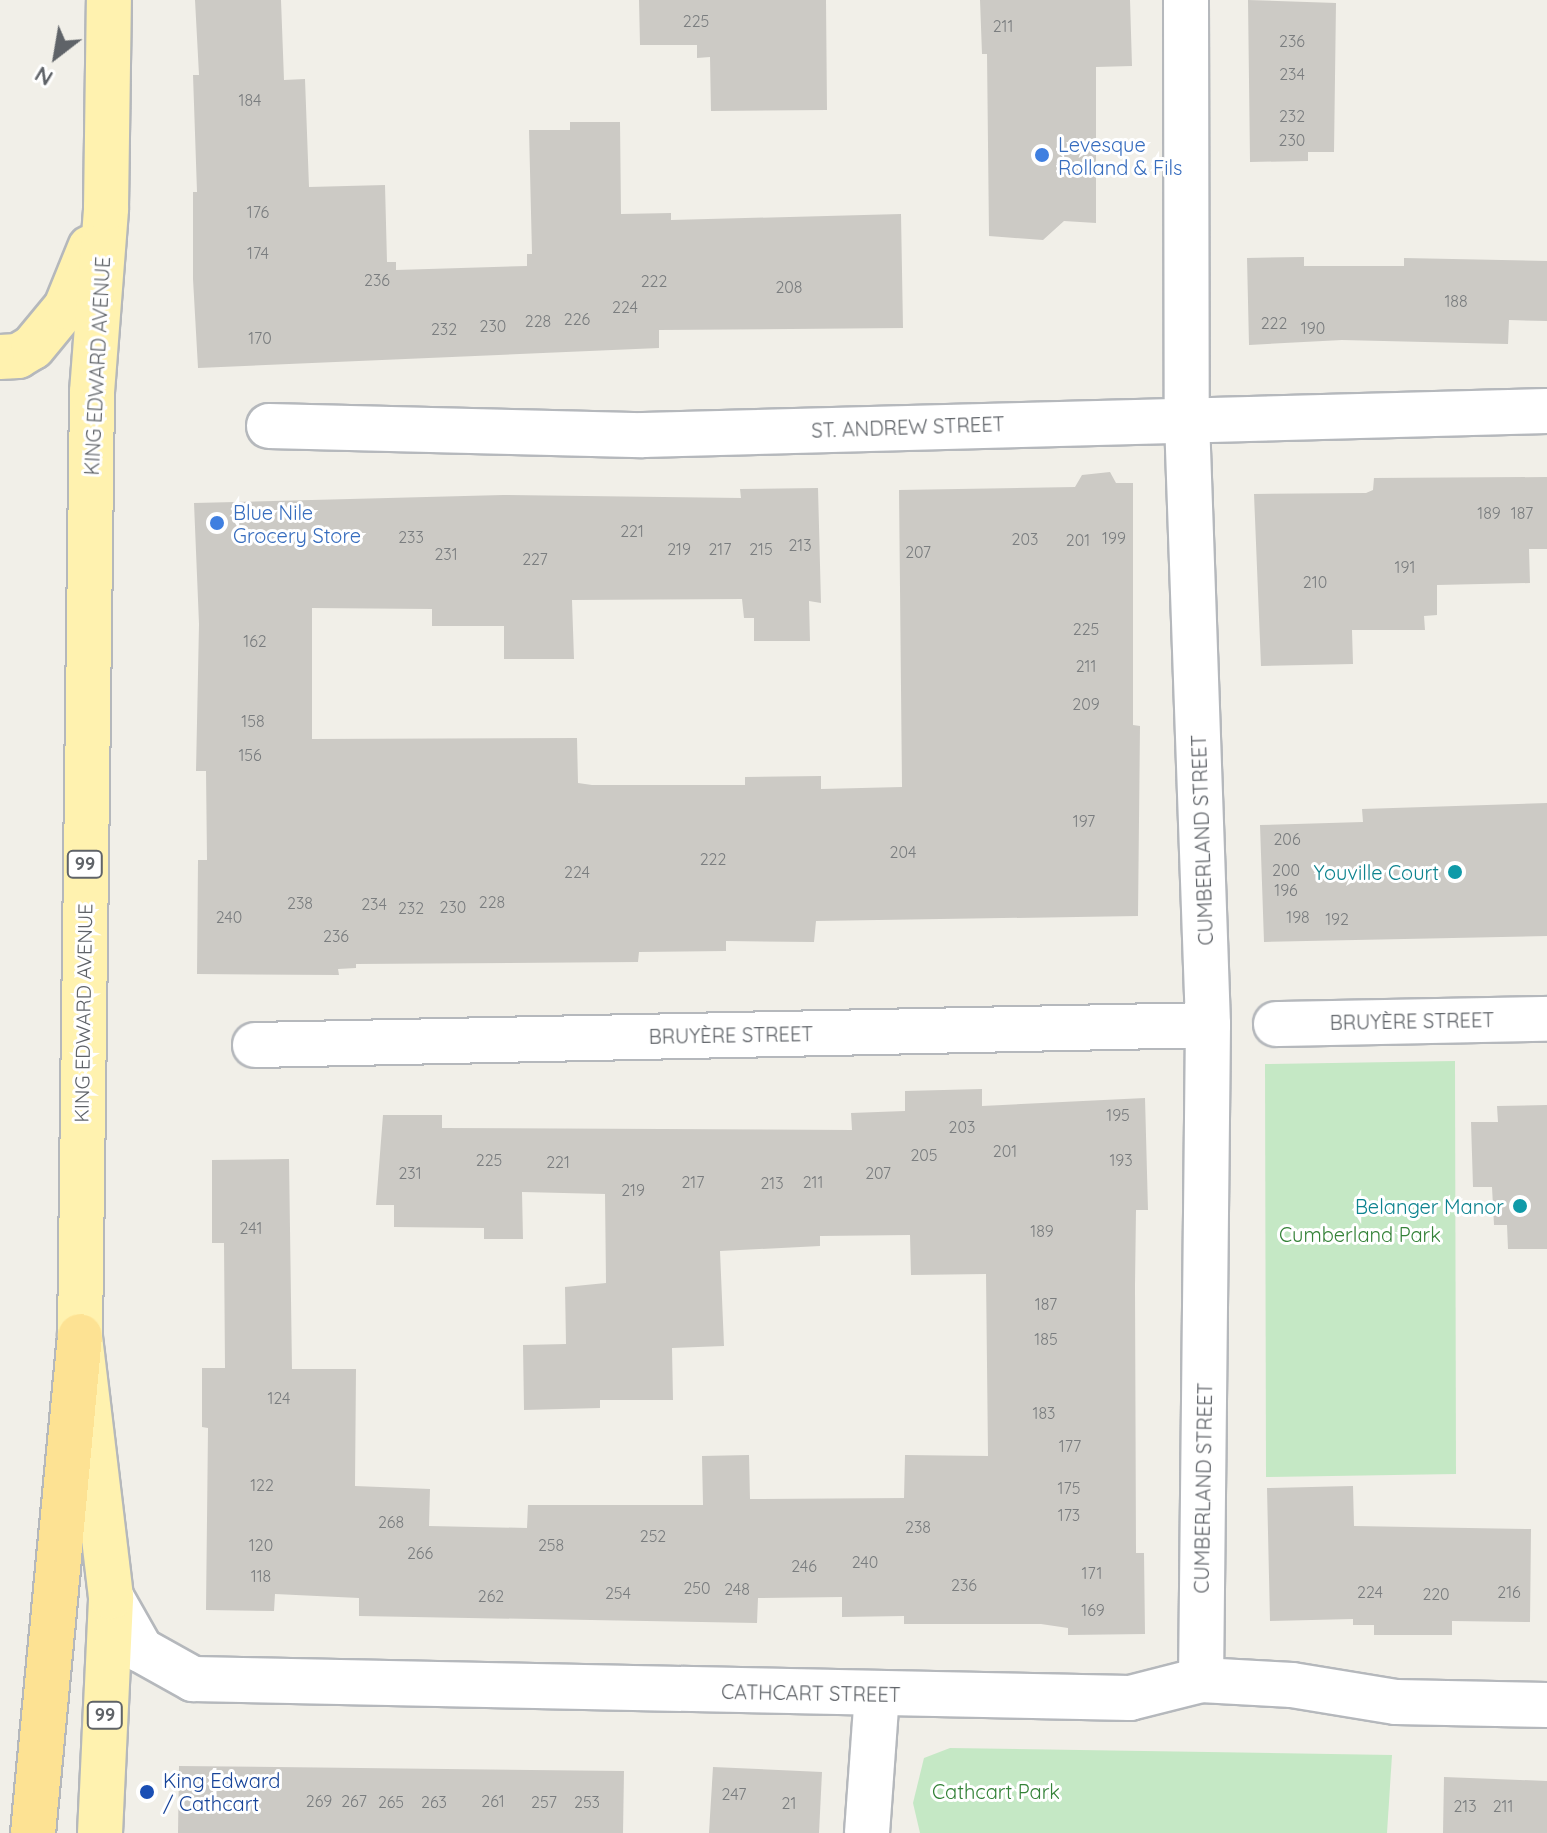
<!DOCTYPE html>
<html>
<head>
<meta charset="utf-8">
<style>
	body { margin:0 }
	#map { position:relative; width:1547px; height:1833px; overflow:hidden; background:#f1efe8; font-family:Quicksand,sans-serif }
	div>[style] { position:absolute }
	[style*='--x'] { left:calc(var(--x)*1px); top:calc(var(--y)*1px); width:calc(var(--w)*1px); rotate:calc(var(--a)*1deg) }
	.green>* { inset:0; background:#c5e8c5 }
	.building>* { inset:0; background:#cccac5 }
	.roads { filter:drop-shadow(2px 0 #b5b8bc) drop-shadow(-2px 0 #b5b8bc) drop-shadow(0 2px #b5b8bc) drop-shadow(0 -2px #b5b8bc) }
	.minor>* { height:44px; margin:-22px; padding:0 22px; transform-origin:22px; border-radius:22px; background:#fff }
	.major>* { height:44px; margin:-22px; padding:0 22px; transform-origin:22px; border-radius:22px; background:#fff2af }
	.highway>* { height:44px; margin:-22px; padding:0 22px; transform-origin:22px; border-radius:22px; background:#fde293 }
	.dots>* { width:22px; height:22px; translate:-50% -50%; box-sizing:border-box; border:4px solid #fff; border-radius:50% }
	span { translate:-50% -50%; white-space:nowrap; text-align:center; line-height:1.15; -webkit-text-stroke:6px #fff; paint-order:stroke }
	.number-label { font-size:16px; color:#7a7d7f }
	.number-label span { -webkit-text-stroke-width:0 }
	.shield-label span { padding:2px 6px; background:#fff; border:2px solid; border-radius:6px; -webkit-text-stroke-width:0 }
	.shield-label { font-size:18px; color:#5f6368; font-weight:700 }
	.shop-label { font-size:20px; color:#366cbe }
	.left { translate:0 -50%; text-align:left }
	.street-label { font-size:20px; color:#5f6368 }
	.culture-label { font-size:20px; color:#0d838f }
	.right { translate:-100% -50%; text-align:right }
	.park-label { font-size:20px; color:#348238 }
	.transit-label { font-size:20px; color:#164399 }
	.north { position:absolute; left:16px; top:16px; width:80px; height:80px; -webkit-text-stroke:6px #fff; paint-order:stroke; rotate:211deg; font-size:22px; font-weight:700; line-height:32px; text-align:center; color:#5f6368 }
	.north::after { content:''; display:block; margin:auto; width:28px; height:36px; background:#5f6368; clip-path:polygon(50% 0,100% 100%,50% 72%,0 100%) }
</style>
</head>
<body>
<div id="map">
	<div class="green">
		<div style="clip-path:polygon(1455px 1061px,1456px 1474px,1266px 1477px,1265px 1064px)"></div>
		<div style="clip-path:polygon(950px 1748px,1392px 1755px,1387px 1833px,920px 1833px,913px 1803px,924px 1758px)"></div>
	</div>
	<div class="building">
		<div style="clip-path:polygon(195px 0,281px 0,284px 80px,305px 79px,309px 187px,385px 185px,387px 262px,396px 262px,396px 270px,527px 266px,527px 254px,532px 254px,529px 130px,570px 130px,570px 122px,620px 122px,621px 214px,671px 213px,671px 220px,901px 214px,903px 328px,659px 330px,659px 348px,198px 368px,193px 279px,193px 192px,197px 192px,193px 75px,199px 75px)"></div>
		<div style="clip-path:polygon(639px 0,826px 0,827px 110px,711px 111px,710px 57px,697px 58px,697px 45px,640px 45px)"></div>
		<div style="clip-path:polygon(980px 0,1130px 0,1132px 66px,1096px 67px,1096px 223px,1064px 221px,1043px 240px,989px 236px,987px 54px,982px 54px)"></div>
		<div style="clip-path:polygon(1248px 0,1336px 3px,1334px 152px,1308px 152px,1308px 161px,1250px 162px)"></div>
		<div style="clip-path:polygon(1304px 257px,1304px 266px,1404px 266px,1404px 258px,1547px 261px,1547px 321px,1509px 320px,1508px 344px,1342px 340px,1249px 345px,1247px 258px)"></div>
		<div style="clip-path:polygon(1110px 472px,1116px 483px,1133px 483px,1133px 725px,1140px 726px,1138px 916px,816px 921px,814px 942px,726px 941px,726px 951px,639px 952px,638px 962px,356px 964px,356px 968px,338px 969px,339px 975px,197px 974px,198px 860px,207px 860px,206px 771px,196px 771px,199px 624px,194px 503px,503px 495px,741px 498px,740px 489px,818px 488px,821px 603px,809px 601px,810px 641px,754px 641px,754px 618px,744px 618px,742px 599px,572px 600px,574px 659px,504px 659px,504px 626px,432px 626px,432px 609px,312px 608px,312px 739px,577px 738px,578px 783px,592px 785px,745px 785px,745px 777px,821px 776px,821px 789px,902px 787px,899px 490px,1075px 487px,1082px 475px)"></div>
		<div style="clip-path:polygon(1547px 477px,1547px 549px,1529px 549px,1530px 583px,1437px 585px,1437px 615px,1424px 616px,1425px 630px,1352px 630px,1353px 664px,1261px 666px,1254px 494px,1366px 493px,1373px 490px,1374px 478px)"></div>
		<div style="clip-path:polygon(1547px 803px,1547px 936px,1264px 942px,1260px 825px,1363px 822px,1362px 809px)"></div>
		<div style="clip-path:polygon(982px 1089px,982px 1106px,1145px 1098px,1148px 1210px,1136px 1210px,1135px 1286px,1136px 1553px,1144px 1553px,1145px 1634px,1068px 1635px,1068px 1628px,1041px 1624px,904px 1624px,904px 1616px,842px 1617px,842px 1597px,758px 1598px,757px 1623px,359px 1616px,359px 1598px,275px 1594px,274px 1611px,206px 1610px,208px 1428px,202px 1427px,202px 1368px,225px 1368px,224px 1243px,212px 1243px,212px 1160px,289px 1159px,292px 1369px,356px 1369px,355px 1486px,430px 1489px,429px 1526px,527px 1528px,528px 1505px,703px 1505px,702px 1456px,749px 1455px,750px 1499px,904px 1498px,905px 1455px,988px 1456px,986px 1274px,911px 1275px,910px 1235px,820px 1236px,820px 1246px,720px 1251px,724px 1346px,672px 1348px,673px 1400px,600px 1400px,600px 1408px,524px 1410px,523px 1345px,566px 1344px,565px 1287px,606px 1283px,605px 1194px,522px 1192px,523px 1239px,484px 1239px,484px 1228px,394px 1227px,394px 1205px,376px 1205px,383px 1115px,442px 1115px,442px 1128px,852px 1130px,851px 1113px,905px 1111px,905px 1091px)"></div>
		<div style="clip-path:polygon(1547px 1105px,1547px 1249px,1508px 1249px,1507px 1225px,1494px 1225px,1492px 1187px,1473px 1187px,1471px 1122px,1498px 1122px,1497px 1106px)"></div>
		<div style="clip-path:polygon(1353px 1486px,1354px 1526px,1531px 1529px,1530px 1622px,1452px 1621px,1452px 1635px,1374px 1635px,1374px 1625px,1353px 1625px,1353px 1619px,1270px 1621px,1267px 1488px)"></div>
		<div style="clip-path:polygon(179px 1766px,624px 1771px,623px 1833px,178px 1833px)"></div>
		<div style="clip-path:polygon(713px 1767px,822px 1772px,819px 1833px,709px 1833px)"></div>
		<div style="clip-path:polygon(1444px 1777px,1547px 1781px,1547px 1833px,1443px 1833px)"></div>
	</div>
	<div class="roads">
		<div class="minor">
			<div style="--x:1186;--y:0;--w:420;--a:89.9"></div>
			<div style="--x:1187;--y:420;--w:605;--a:88.01"></div>
			<div style="--x:1208;--y:1025;--w:655;--a:90.61"></div>
			<div style="--x:269;--y:426;--w:374;--a:1.4"></div>
			<div style="--x:643;--y:435;--w:904;--a:-1.52"></div>
			<div style="--x:1276;--y:1024;--w:271;--a:-1.1"></div>
			<div style="--x:255;--y:1045;--w:953;--a:-1.2"></div>
			<div style="--x:111;--y:1597;--w:61;--a:60.5"></div>
			<div style="--x:141;--y:1650;--w:60;--a:29.1"></div>
			<div style="--x:193;--y:1679;--w:937;--a:1.16"></div>
			<div style="--x:1130;--y:1698;--w:73;--a:-14.2"></div>
			<div style="--x:1201;--y:1680;--w:91;--a:3.1"></div>
			<div style="--x:1292;--y:1685;--w:105;--a:9.3"></div>
			<div style="--x:1396;--y:1702;--w:151;--a:1.1"></div>
			<div style="--x:867;--y:1833;--w:138;--a:-85.9"></div>
		</div>
		<div class="major">
			<div style="--x:0;--y:357;--w:18;--a:-3"></div>
			<div style="--x:18;--y:356;--w:17;--a:-31"></div>
			<div style="--x:33;--y:347;--w:52;--a:-50.5"></div>
			<div style="--x:66;--y:307;--w:64;--a:-67.9"></div>
			<div style="--x:100;--y:1833;--w:236;--a:-87.3"></div>
			<div style="--x:111;--y:1597;--w:263;--a:-96.8"></div>
			<div style="--x:80;--y:1336;--w:944;--a:-89.27"></div>
			<div style="--x:92;--y:392;--w:185;--a:-85.6"></div>
			<div style="--x:106;--y:208;--w:208;--a:-89.2"></div>
		</div>
		<div class="highway">
			<div style="--x:33;--y:1833;--w:499;--a:-84.6"></div>
		</div>
	</div>
	<div class="dots">
		<div style="left:1042px;top:155px;background:#3f7fe0"></div>
		<div style="left:217px;top:523px;background:#3f7fe0"></div>
		<div style="left:1455px;top:872px;background:#0f9aa8"></div>
		<div style="left:1520px;top:1206px;background:#0f9aa8"></div>
		<div style="left:147px;top:1792px;background:#1a4fb4"></div>
	</div>
	<div class="number-label">
		<span style="left:696px;top:21px">225</span>
		<span style="left:1003px;top:26px">211</span>
		<span style="left:1292px;top:41px">236</span>
		<span style="left:1292px;top:74px">234</span>
		<span style="left:250px;top:100px">184</span>
		<span style="left:1292px;top:116px">232</span>
		<span style="left:1292px;top:140px">230</span>
		<span style="left:258px;top:212px">176</span>
		<span style="left:258px;top:253px">174</span>
		<span style="left:377px;top:280px">236</span>
		<span style="left:654px;top:281px">222</span>
		<span style="left:789px;top:287px">208</span>
		<span style="left:1456px;top:301px">188</span>
		<span style="left:625px;top:307px">224</span>
		<span style="left:577px;top:319px">226</span>
		<span style="left:538px;top:321px">228</span>
		<span style="left:1274px;top:323px">222</span>
		<span style="left:493px;top:326px">230</span>
		<span style="left:1313px;top:328px">190</span>
		<span style="left:444px;top:329px">232</span>
		<span style="left:260px;top:338px">170</span>
		<span style="left:1489px;top:513px">189</span>
		<span style="left:1522px;top:513px">187</span>
		<span style="left:632px;top:531px">221</span>
		<span style="left:411px;top:537px">233</span>
		<span style="left:1114px;top:538px">199</span>
		<span style="left:1025px;top:539px">203</span>
		<span style="left:1078px;top:540px">201</span>
		<span style="left:800px;top:545px">213</span>
		<span style="left:679px;top:549px">219</span>
		<span style="left:720px;top:549px">217</span>
		<span style="left:761px;top:549px">215</span>
		<span style="left:918px;top:552px">207</span>
		<span style="left:446px;top:554px">231</span>
		<span style="left:535px;top:559px">227</span>
		<span style="left:1405px;top:567px">191</span>
		<span style="left:1315px;top:582px">210</span>
		<span style="left:1086px;top:629px">225</span>
		<span style="left:255px;top:641px">162</span>
		<span style="left:1086px;top:666px">211</span>
		<span style="left:1086px;top:704px">209</span>
		<span style="left:253px;top:721px">158</span>
		<span style="left:250px;top:755px">156</span>
		<span style="left:1084px;top:821px">197</span>
		<span style="left:1287px;top:839px">206</span>
		<span style="left:903px;top:852px">204</span>
		<span style="left:713px;top:859px">222</span>
		<span style="left:1286px;top:870px">200</span>
		<span style="left:577px;top:872px">224</span>
		<span style="left:1286px;top:890px">196</span>
		<span style="left:492px;top:902px">228</span>
		<span style="left:300px;top:903px">238</span>
		<span style="left:374px;top:904px">234</span>
		<span style="left:453px;top:907px">230</span>
		<span style="left:411px;top:908px">232</span>
		<span style="left:229px;top:917px">240</span>
		<span style="left:1298px;top:917px">198</span>
		<span style="left:1337px;top:919px">192</span>
		<span style="left:336px;top:936px">236</span>
		<span style="left:1118px;top:1115px">195</span>
		<span style="left:962px;top:1127px">203</span>
		<span style="left:1005px;top:1151px">201</span>
		<span style="left:924px;top:1155px">205</span>
		<span style="left:489px;top:1160px">225</span>
		<span style="left:1121px;top:1160px">193</span>
		<span style="left:558px;top:1162px">221</span>
		<span style="left:410px;top:1173px">231</span>
		<span style="left:878px;top:1173px">207</span>
		<span style="left:693px;top:1182px">217</span>
		<span style="left:813px;top:1182px">211</span>
		<span style="left:772px;top:1183px">213</span>
		<span style="left:633px;top:1190px">219</span>
		<span style="left:251px;top:1228px">241</span>
		<span style="left:1042px;top:1231px">189</span>
		<span style="left:1046px;top:1304px">187</span>
		<span style="left:1046px;top:1339px">185</span>
		<span style="left:279px;top:1398px">124</span>
		<span style="left:1044px;top:1413px">183</span>
		<span style="left:1070px;top:1446px">177</span>
		<span style="left:262px;top:1485px">122</span>
		<span style="left:1069px;top:1488px">175</span>
		<span style="left:1069px;top:1515px">173</span>
		<span style="left:391px;top:1522px">268</span>
		<span style="left:918px;top:1527px">238</span>
		<span style="left:653px;top:1536px">252</span>
		<span style="left:261px;top:1545px">120</span>
		<span style="left:551px;top:1545px">258</span>
		<span style="left:420px;top:1553px">266</span>
		<span style="left:865px;top:1562px">240</span>
		<span style="left:804px;top:1566px">246</span>
		<span style="left:1092px;top:1573px">171</span>
		<span style="left:261px;top:1576px">118</span>
		<span style="left:964px;top:1585px">236</span>
		<span style="left:697px;top:1588px">250</span>
		<span style="left:737px;top:1589px">248</span>
		<span style="left:1370px;top:1592px">224</span>
		<span style="left:1509px;top:1592px">216</span>
		<span style="left:618px;top:1593px">254</span>
		<span style="left:1436px;top:1594px">220</span>
		<span style="left:491px;top:1596px">262</span>
		<span style="left:1093px;top:1610px">169</span>
		<span style="left:734px;top:1794px">247</span>
		<span style="left:319px;top:1801px">269</span>
		<span style="left:354px;top:1801px">267</span>
		<span style="left:493px;top:1801px">261</span>
		<span style="left:391px;top:1802px">265</span>
		<span style="left:434px;top:1802px">263</span>
		<span style="left:544px;top:1802px">257</span>
		<span style="left:587px;top:1802px">253</span>
		<span style="left:789px;top:1803px">21</span>
		<span style="left:1465px;top:1806px">213</span>
		<span style="left:1503px;top:1806px">211</span>
	</div>
	<div class="shield-label">
		<span style="left:85px;top:864px">99</span>
		<span style="left:105px;top:1715px">99</span>
	</div>
	<div class="shop-label">
		<span class="left" style="left:1058px;top:156px">Levesque<br>Rolland &amp; Fils</span>
		<span class="left" style="left:233px;top:524px">Blue Nile<br>Grocery Store</span>
	</div>
	<div class="street-label">
		<span style="left:97px;top:366px;rotate:-87deg">KING EDWARD AVENUE</span>
		<span style="left:908px;top:427px;rotate:-2deg">ST. ANDREW STREET</span>
		<span style="left:1202px;top:840px;rotate:-92deg">CUMBERLAND STREET</span>
		<span style="left:83px;top:1013px;rotate:-89deg">KING EDWARD AVENUE</span>
		<span style="left:1412px;top:1021px;rotate:-1deg">BRUYÈRE STREET</span>
		<span style="left:731px;top:1035px;rotate:-1deg">BRUYÈRE STREET</span>
		<span style="left:1203px;top:1488px;rotate:-89deg">CUMBERLAND STREET</span>
		<span style="left:811px;top:1693px;rotate:1deg">CATHCART STREET</span>
	</div>
	<div class="culture-label">
		<span class="right" style="left:1439px;top:872px">Youville Court</span>
		<span class="right" style="left:1504px;top:1206px">Belanger Manor</span>
	</div>
	<div class="park-label">
		<span style="left:1360px;top:1234px">Cumberland Park</span>
		<span style="left:996px;top:1791px">Cathcart Park</span>
	</div>
	<div class="transit-label">
		<span class="left" style="left:163px;top:1792px">King Edward<br>/ Cathcart</span>
	</div>
	<div class="north">N</div>
</div>
</body>
</html>
